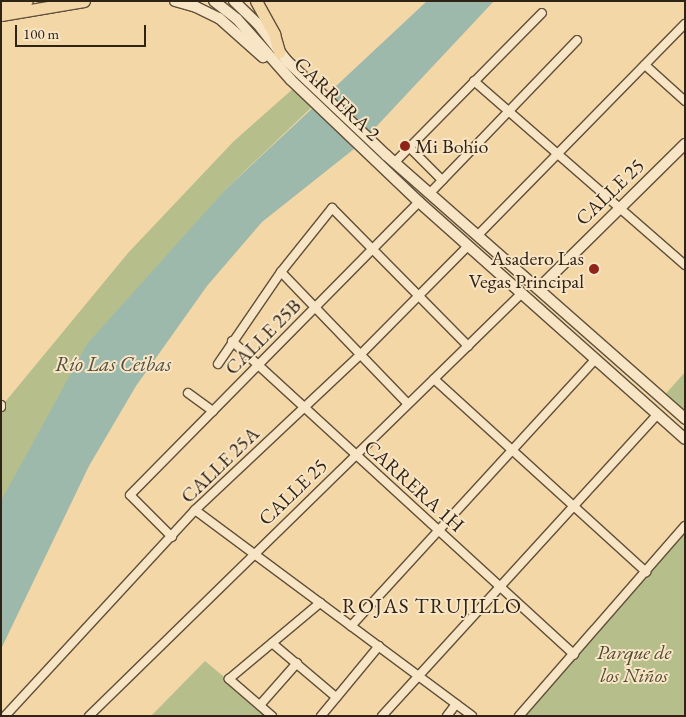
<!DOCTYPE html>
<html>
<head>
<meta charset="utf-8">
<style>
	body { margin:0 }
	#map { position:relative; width:686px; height:717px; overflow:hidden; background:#f4d7a7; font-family:"EB Garamond",serif }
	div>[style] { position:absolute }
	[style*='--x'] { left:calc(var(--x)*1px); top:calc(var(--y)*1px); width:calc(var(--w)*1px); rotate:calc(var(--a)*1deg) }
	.green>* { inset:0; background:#b6bf8b }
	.water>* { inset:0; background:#9cb9ac }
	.roads { filter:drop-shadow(1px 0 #60503a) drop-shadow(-1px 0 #60503a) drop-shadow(0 1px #60503a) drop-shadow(0 -1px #60503a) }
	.street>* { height:8px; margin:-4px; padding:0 4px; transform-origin:4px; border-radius:4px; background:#f8e5c6 }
	.secondary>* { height:10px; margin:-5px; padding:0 5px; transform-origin:5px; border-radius:5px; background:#f8e5c6 }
	.primary>* { height:11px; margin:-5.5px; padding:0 5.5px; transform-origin:5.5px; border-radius:5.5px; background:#f4d7a7 }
	.dots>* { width:14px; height:14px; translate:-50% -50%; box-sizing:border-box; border:2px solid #f8e5c6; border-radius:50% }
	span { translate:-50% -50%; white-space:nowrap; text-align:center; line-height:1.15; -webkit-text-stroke:4px #f8e5c6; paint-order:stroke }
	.street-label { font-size:20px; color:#2f2316 }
	.poi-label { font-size:20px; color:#2f2316 }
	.left { translate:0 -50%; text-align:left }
	.right { translate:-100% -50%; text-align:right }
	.park-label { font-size:20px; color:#514a33; font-style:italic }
	.water-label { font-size:21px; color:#505043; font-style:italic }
	.neighbourhood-label { font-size:21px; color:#2f2316; letter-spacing:1px }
	.frame { position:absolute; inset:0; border:2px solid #2f2316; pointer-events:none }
	.scale { position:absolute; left:15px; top:25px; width:131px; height:22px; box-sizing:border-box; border:2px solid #2f2316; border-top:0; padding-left:6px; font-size:15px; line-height:18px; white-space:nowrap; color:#2f2316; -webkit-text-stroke:4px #f8e5c6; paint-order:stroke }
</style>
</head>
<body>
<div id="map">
	<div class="green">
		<div style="clip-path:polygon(295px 87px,314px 105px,226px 189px,1px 501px,1px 407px,128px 253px,233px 142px)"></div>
		<div style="clip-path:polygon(685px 372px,685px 419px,662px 398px)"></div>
		<div style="clip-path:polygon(685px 526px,685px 716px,522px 716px)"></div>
		<div style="clip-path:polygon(205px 661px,271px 716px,151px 716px)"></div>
	</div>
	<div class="water">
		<div style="clip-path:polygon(427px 1px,494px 1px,359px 145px,262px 222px,207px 286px,136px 386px,89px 466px,1px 649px,1px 501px,87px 344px,226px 189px)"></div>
	</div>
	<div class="roads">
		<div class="street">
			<div style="--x:645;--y:65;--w:54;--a:42"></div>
			<div style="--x:474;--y:81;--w:280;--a:41.1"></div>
			<div style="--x:409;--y:147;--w:47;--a:45"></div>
			<div style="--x:395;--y:162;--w:209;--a:-45.4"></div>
			<div style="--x:430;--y:193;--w:212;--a:-46.1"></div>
			<div style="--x:479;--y:234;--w:294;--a:-45.6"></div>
			<div style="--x:281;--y:272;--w:183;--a:46.1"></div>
			<div style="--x:232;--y:341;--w:464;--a:42.5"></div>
			<div style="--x:218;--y:364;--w:112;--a:-55.6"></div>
			<div style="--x:281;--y:272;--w:82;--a:-51.4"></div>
			<div style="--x:332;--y:208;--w:194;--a:45.4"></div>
			<div style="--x:434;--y:379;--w:287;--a:42.3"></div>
			<div style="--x:188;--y:393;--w:31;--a:36"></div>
			<div style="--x:1;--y:405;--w:2;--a:90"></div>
			<div style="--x:195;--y:510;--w:345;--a:36.6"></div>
			<div style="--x:172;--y:537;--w:59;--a:-135"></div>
			<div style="--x:130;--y:495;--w:412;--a:-45.4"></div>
			<div style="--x:351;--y:626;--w:361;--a:-47.5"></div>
			<div style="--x:272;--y:643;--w:84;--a:40.2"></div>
			<div style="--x:260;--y:705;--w:56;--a:-48.6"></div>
			<div style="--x:5;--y:716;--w:280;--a:-47.3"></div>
			<div style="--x:195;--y:510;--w:228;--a:-43.2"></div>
			<div style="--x:361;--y:354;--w:152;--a:-45.3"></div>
			<div style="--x:89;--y:716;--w:604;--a:-44.33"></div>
			<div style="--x:272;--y:716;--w:57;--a:-139.3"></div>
			<div style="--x:229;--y:679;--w:119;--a:-39.9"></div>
			<div style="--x:321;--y:716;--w:91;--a:-50.4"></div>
			<div style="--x:382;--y:716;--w:409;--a:-47.6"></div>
			<div style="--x:447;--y:716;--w:15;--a:-53"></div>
			<div style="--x:519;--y:716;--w:252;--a:-48.9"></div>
		</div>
		<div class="secondary">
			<div style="--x:175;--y:1;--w:22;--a:16"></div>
			<div style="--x:196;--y:7;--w:25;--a:26"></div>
			<div style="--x:219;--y:18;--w:59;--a:41.6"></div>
			<div style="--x:214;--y:1;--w:29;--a:38"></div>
			<div style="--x:237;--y:19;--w:81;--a:48.5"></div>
			<div style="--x:291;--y:80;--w:177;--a:43.6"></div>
			<div style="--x:419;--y:202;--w:356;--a:41.7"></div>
			<div style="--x:234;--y:1;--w:32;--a:44"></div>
			<div style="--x:257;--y:23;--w:48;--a:51.7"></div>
			<div style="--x:287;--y:61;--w:137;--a:43.5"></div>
			<div style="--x:386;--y:155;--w:399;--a:41.4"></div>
			<div style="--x:539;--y:288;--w:205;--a:-44.6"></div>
		</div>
		<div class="primary">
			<div style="--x:256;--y:1;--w:38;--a:61"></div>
			<div style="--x:274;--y:34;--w:19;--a:74"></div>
			<div style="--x:1;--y:6;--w:26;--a:-11"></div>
			<div style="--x:1;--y:15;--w:84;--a:-9.6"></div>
		</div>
	</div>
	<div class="dots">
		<div style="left:405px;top:146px;background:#8f2418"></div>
		<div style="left:594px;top:269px;background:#8f2418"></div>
	</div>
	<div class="street-label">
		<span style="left:337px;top:99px;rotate:44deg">CARRERA 2</span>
		<span style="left:610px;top:192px;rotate:-44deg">CALLE 25</span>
		<span style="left:263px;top:337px;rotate:-45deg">CALLE 25B</span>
		<span style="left:220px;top:465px;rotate:-44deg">CALLE 25A</span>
		<span style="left:414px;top:486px;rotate:42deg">CARRERA 1H</span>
		<span style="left:293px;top:492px;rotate:-44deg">CALLE 25</span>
	</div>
	<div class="poi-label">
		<span class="left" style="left:415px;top:146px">Mi Bohio</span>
		<span class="right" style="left:584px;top:270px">Asadero Las<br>Vegas Principal</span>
	</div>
	<div class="park-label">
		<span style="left:634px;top:664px">Parque de<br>los Niños</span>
	</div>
	<div class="water-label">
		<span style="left:113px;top:364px">Río Las Ceibas</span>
	</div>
	<div class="neighbourhood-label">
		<span style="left:432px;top:606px">ROJAS TRUJILLO</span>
	</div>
	<div class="frame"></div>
	<div class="scale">100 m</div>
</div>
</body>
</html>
